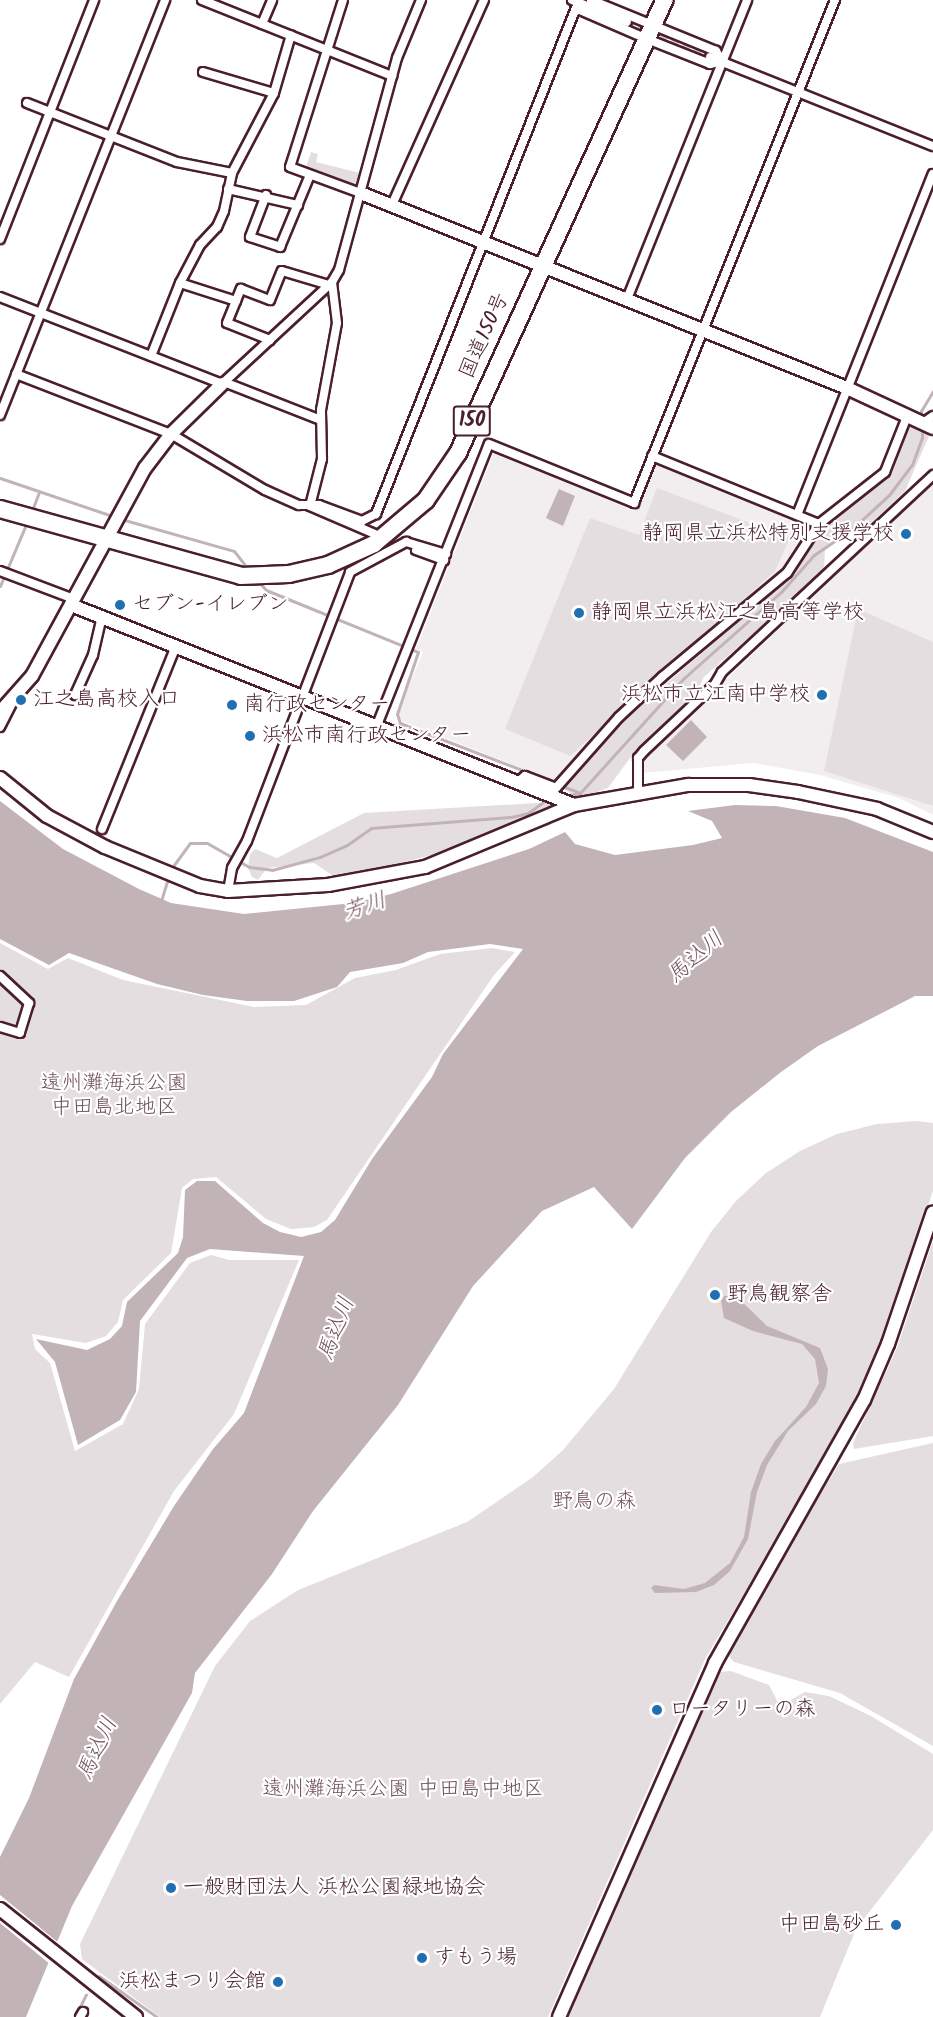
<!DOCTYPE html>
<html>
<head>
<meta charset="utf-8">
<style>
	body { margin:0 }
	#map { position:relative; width:933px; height:2017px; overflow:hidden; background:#fff; font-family:Kalam,"Klee One",sans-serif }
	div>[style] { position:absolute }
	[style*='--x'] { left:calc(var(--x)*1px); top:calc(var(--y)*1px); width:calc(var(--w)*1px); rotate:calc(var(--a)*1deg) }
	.built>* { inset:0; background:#f2eeef }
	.green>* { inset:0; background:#e5dee0 }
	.water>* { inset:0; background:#c1b3b6 }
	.pier>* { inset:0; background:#fff }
	.stream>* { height:3px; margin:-1.5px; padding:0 1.5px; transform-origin:1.5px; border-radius:1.5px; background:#c1b3b6 }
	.street-tunnel>* { height:8px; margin-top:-4px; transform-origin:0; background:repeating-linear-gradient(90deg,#dbd2d5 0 8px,transparent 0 12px) }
	.roads { filter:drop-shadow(2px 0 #4a1f2b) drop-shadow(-2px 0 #4a1f2b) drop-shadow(0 2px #4a1f2b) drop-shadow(0 -2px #4a1f2b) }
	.street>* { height:8px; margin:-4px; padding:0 4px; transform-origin:4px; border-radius:4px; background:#fff }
	.secondary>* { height:12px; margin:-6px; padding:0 6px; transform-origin:6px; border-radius:6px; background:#fff }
	.highway>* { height:16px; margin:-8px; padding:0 8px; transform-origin:8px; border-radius:8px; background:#fff }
	.dots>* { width:16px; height:16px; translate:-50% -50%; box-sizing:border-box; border:3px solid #fff; border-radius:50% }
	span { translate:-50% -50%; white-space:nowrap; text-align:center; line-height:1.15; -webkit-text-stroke:4.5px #fff; paint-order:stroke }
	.shield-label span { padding:2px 4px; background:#fff; border:2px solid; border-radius:4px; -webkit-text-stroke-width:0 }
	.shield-label { font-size:20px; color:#4a1f2b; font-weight:700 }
	.street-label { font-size:21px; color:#4a1f2b }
	.poi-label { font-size:21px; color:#4a1f2b }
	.right { translate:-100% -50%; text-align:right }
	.left { translate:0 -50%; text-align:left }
	.park-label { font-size:21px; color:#714f58 }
	.water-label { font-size:22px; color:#74535c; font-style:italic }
</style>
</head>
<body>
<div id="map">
	<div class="built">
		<div style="clip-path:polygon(494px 452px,634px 511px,655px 461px,810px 525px,782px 571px,698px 638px,618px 712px,554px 781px,400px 720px,398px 712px,423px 652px,416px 649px)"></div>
		<div style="clip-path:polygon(933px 483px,933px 815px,899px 798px,820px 775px,754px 763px,642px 773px,640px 761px)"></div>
	</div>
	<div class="green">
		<div style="clip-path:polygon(311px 152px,318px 154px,316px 162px,360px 173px,356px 186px,306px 167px)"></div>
		<div style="clip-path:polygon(916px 426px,929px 436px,905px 491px,866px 528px,843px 531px,825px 548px,824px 571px,704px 677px,693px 699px,633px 754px,608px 788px,578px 799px,564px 788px,623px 721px,791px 576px,819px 531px,888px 476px,908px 428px)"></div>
		<div style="clip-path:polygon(657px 488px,790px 538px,775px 571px,570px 756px,505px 729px,590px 518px,639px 535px)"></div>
		<div style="clip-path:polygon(858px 609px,933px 642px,933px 806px,824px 771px)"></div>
		<div style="clip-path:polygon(554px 802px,556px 809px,455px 849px,369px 871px,335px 877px,314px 863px,267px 868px,258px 880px,252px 877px,248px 868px,250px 854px,255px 849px,277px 858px,364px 813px)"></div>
		<div style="clip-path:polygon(0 943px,48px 969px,68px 958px,123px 980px,254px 1007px,306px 1005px,355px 978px,396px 970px,440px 954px,492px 948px,515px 952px,494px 975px,327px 1220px,314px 1227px,291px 1229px,266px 1219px,216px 1177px,193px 1179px,182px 1188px,171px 1253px,123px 1300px,118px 1322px,106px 1336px,86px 1343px,32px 1334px,35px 1349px,50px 1363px,75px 1451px,123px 1424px,139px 1389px,145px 1324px,190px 1263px,211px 1255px,229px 1260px,299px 1260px,234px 1414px,174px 1491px,69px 1677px,35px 1662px,0 1704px)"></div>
		<div style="clip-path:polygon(917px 1121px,933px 1123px,933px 1191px,874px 1360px,830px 1449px,705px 1659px,548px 2017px,160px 2017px,82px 1959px,80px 1944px,215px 1666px,250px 1621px,298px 1590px,467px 1522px,533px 1477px,563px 1450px,614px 1389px,711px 1232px,736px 1201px,766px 1173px,800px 1151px,837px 1134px,877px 1124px)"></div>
		<div style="clip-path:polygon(933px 1241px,933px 1436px,854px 1449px,853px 1443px,897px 1348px)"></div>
		<div style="clip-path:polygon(933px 1443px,933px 1746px,840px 1693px,734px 1662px,728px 1655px,755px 1601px,839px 1464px)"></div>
		<div style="clip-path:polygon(731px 1671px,769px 1685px,780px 1706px,805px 1692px,829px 1696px,871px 1716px,933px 1754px,933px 1830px,856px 1929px,820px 2017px,567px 2017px,713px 1683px,720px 1672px)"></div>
	</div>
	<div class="water">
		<div style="clip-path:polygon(559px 489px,575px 496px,563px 526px,546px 518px)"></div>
		<div style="clip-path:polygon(691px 720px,707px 737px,683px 761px,666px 745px)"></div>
		<div style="clip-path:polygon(0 801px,63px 849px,139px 889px,171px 903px,244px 914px,353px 903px,391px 894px,529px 849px,565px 832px,575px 844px,615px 855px,693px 845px,722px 838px,712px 821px,688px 811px,735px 805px,776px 806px,845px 818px,933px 852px,933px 996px,915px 996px,818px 1046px,781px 1072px,731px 1112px,685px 1158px,632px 1229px,594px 1187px,542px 1211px,473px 1286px,398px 1405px,313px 1511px,272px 1574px,195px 1673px,192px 1693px,72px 1906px,26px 2017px,0 2017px,0 1857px,29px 1798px,74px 1679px,117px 1601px,174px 1506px,213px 1449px,244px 1413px,304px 1256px,210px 1249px,187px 1258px,140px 1321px,136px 1392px,120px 1420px,78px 1445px,55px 1362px,36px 1339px,87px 1350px,110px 1339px,122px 1326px,127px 1302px,178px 1253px,183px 1237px,185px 1190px,197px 1181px,215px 1181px,263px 1223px,280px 1232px,301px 1237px,321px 1232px,335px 1220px,372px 1159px,432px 1077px,443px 1054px,523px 949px,490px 944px,428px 952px,403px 963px,350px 972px,337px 987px,294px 1001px,247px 1001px,203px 995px,157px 984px,69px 953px,49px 965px,0 939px)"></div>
		<div style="clip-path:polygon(735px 1295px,767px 1326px,820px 1348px,828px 1369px,826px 1386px,816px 1404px,788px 1431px,767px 1465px,757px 1492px,748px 1539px,730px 1571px,714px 1585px,696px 1592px,655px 1593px,651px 1588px,654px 1585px,684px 1589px,705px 1583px,730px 1563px,744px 1537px,751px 1492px,761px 1464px,775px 1441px,806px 1407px,819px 1383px,815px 1359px,802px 1344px,753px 1331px,724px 1318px,721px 1301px,724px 1296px)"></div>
	</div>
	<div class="pier">
		<div style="clip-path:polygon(0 1895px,60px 1944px,51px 1965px,0 1923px)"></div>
	</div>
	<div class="stream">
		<div style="--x:921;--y:419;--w:8;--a:-90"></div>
		<div style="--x:921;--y:411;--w:23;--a:-59"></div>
		<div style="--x:0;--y:478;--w:121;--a:18.7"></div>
		<div style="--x:31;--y:513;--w:22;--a:-69"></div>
		<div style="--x:121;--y:519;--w:117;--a:15.8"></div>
		<div style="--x:234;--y:551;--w:23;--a:52"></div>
		<div style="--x:258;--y:581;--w:12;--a:48"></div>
		<div style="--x:266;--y:590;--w:164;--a:22.2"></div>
		<div style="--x:418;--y:652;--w:65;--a:108.7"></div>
		<div style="--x:397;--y:714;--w:9;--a:72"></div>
		<div style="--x:400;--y:723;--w:161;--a:21.1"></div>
		<div style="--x:0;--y:586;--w:69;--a:-67.1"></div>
		<div style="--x:559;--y:785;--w:20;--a:20"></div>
		<div style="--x:562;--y:796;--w:18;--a:-9"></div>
		<div style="--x:580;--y:793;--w:155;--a:-47.9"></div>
		<div style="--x:684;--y:678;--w:131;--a:-41.6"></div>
		<div style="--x:782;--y:591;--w:48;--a:-48.4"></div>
		<div style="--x:814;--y:555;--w:46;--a:-34.4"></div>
		<div style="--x:852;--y:529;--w:50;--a:-42.6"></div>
		<div style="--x:889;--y:495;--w:38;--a:-53"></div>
		<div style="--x:912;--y:465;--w:29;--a:-70"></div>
		<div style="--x:922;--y:438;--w:12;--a:-90"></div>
		<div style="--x:171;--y:869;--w:32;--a:-54"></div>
		<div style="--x:190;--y:843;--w:17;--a:0"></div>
		<div style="--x:207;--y:843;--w:48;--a:29.7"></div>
		<div style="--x:249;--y:867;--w:23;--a:7"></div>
		<div style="--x:272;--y:870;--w:50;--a:-15.2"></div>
		<div style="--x:320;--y:857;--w:30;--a:-24"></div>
		<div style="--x:347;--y:845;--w:29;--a:-35"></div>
		<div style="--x:371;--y:828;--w:140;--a:-4.5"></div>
		<div style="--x:511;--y:817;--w:17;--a:-13"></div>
		<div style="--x:528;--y:813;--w:24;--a:-36"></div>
		<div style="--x:161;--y:901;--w:27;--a:-73"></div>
		<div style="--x:99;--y:1976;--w:71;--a:35.3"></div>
		<div style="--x:75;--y:2017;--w:25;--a:-64"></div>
	</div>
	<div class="street-tunnel">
		<div style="--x:627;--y:22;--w:90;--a:22.9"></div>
	</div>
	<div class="roads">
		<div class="street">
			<div style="--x:202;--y:0;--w:205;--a:21.8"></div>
			<div style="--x:343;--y:0;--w:175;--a:107.6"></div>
			<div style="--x:290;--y:167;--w:78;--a:20.3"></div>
			<div style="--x:572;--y:0;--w:59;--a:21.8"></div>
			<div style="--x:579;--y:3;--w:7;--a:82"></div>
			<div style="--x:580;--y:10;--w:73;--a:23.4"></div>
			<div style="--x:647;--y:39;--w:68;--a:21.6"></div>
			<div style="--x:710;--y:64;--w:12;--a:-14"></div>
			<div style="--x:722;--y:61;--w:12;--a:-121"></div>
			<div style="--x:716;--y:51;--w:135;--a:-157.8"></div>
			<div style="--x:262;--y:24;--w:26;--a:-67"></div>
			<div style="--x:710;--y:57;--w:240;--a:21.8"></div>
			<div style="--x:203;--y:72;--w:74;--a:16.5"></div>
			<div style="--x:27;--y:103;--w:161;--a:21.5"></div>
			<div style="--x:177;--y:162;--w:56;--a:11.3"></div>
			<div style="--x:228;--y:189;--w:72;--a:12.9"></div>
			<div style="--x:266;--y:195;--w:45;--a:110.9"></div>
			<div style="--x:250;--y:237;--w:32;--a:18"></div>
			<div style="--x:280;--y:247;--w:78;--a:-67.4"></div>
			<div style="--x:391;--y:207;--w:227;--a:-65.8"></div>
			<div style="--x:0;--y:239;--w:257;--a:-68.5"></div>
			<div style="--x:180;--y:283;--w:59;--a:17.8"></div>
			<div style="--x:0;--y:297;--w:238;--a:21.4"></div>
			<div style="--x:222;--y:384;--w:150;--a:-42.8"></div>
			<div style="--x:332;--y:282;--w:14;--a:-60"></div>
			<div style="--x:339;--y:270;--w:220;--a:-74.7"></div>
			<div style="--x:397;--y:58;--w:63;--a:-67.5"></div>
			<div style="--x:627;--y:299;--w:322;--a:-68.1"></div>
			<div style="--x:270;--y:340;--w:46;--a:-158.4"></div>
			<div style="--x:227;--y:323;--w:37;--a:-68"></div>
			<div style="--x:241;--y:289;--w:31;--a:21"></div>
			<div style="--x:270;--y:300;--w:31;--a:-68"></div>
			<div style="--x:282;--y:271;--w:49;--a:16.6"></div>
			<div style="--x:151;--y:356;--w:79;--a:-68.3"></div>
			<div style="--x:180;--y:283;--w:43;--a:-62.2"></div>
			<div style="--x:200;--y:245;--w:25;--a:-47"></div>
			<div style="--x:217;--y:227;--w:17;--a:-66"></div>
			<div style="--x:224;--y:211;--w:39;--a:-78"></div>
			<div style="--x:232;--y:173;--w:90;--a:-62.3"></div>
			<div style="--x:274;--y:93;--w:60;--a:-73.7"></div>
			<div style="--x:16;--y:374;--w:166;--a:21.2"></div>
			<div style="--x:171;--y:434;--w:109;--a:30.8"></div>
			<div style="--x:265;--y:490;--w:37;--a:24"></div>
			<div style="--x:299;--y:505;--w:20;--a:0"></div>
			<div style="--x:319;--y:505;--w:46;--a:20.4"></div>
			<div style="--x:362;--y:521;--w:16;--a:-27"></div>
			<div style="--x:376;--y:514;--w:553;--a:-68.45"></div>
			<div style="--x:224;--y:382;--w:104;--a:21.4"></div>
			<div style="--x:0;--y:415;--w:447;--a:-68.3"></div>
			<div style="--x:923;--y:423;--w:12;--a:-35"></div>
			<div style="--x:652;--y:456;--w:180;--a:22.2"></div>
			<div style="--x:819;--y:524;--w:84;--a:-38.2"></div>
			<div style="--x:885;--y:472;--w:62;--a:-68.4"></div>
			<div style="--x:310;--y:506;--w:49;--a:-75.7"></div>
			<div style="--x:322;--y:459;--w:49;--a:-91.2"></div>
			<div style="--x:321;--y:410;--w:88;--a:-79.6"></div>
			<div style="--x:337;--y:323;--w:41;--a:-97"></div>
			<div style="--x:310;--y:506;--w:71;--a:23.3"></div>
			<div style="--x:797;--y:515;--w:367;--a:-68.3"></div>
			<div style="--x:416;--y:550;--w:30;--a:20"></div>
			<div style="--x:0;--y:571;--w:79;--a:20.7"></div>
			<div style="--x:75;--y:695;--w:44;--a:-65.8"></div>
			<div style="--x:93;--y:655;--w:40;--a:-77"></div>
			<div style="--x:377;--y:725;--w:302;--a:-68.3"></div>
			<div style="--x:489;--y:444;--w:157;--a:22.1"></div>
			<div style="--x:634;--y:503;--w:542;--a:-68.22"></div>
			<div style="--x:0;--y:727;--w:30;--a:-63"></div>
			<div style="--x:518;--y:782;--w:9;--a:-41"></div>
			<div style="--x:525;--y:776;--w:33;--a:21"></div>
			<div style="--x:556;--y:788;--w:95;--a:-48.4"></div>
			<div style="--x:619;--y:717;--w:59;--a:-42.9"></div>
			<div style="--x:662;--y:677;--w:163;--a:-39.8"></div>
			<div style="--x:787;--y:573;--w:59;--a:-56.9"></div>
			<div style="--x:638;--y:792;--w:34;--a:-90"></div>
			<div style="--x:638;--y:758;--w:9;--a:-49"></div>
			<div style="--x:644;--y:751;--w:98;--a:-43.3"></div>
			<div style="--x:715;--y:684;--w:14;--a:-60"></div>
			<div style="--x:722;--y:672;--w:289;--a:-43"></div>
			<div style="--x:102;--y:829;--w:197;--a:-68"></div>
			<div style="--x:228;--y:891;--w:23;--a:-80"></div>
			<div style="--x:232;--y:868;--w:31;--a:-61"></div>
			<div style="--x:247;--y:841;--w:288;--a:-69"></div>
			<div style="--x:350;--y:572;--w:64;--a:-28.2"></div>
			<div style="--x:406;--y:542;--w:42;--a:16.7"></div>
			<div style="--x:0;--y:976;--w:40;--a:43"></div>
			<div style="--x:29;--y:1003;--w:31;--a:107"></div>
			<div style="--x:20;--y:1033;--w:21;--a:-163"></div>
			<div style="--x:80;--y:2017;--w:6;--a:-59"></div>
		</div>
		<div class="secondary">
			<div style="--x:363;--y:194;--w:521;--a:21.84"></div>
			<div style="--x:847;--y:388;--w:95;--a:24.9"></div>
			<div style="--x:71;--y:605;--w:541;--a:21.68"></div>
			<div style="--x:0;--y:712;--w:48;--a:-48.4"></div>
			<div style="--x:32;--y:676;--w:237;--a:-61.5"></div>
			<div style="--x:145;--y:468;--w:43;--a:-52.6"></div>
			<div style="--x:171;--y:434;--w:71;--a:-44.4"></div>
			<div style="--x:0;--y:778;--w:60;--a:39"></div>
			<div style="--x:47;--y:816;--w:66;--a:28.1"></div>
			<div style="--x:105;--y:847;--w:103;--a:22.3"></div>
			<div style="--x:200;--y:886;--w:28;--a:10"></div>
			<div style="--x:228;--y:891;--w:100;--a:-3.4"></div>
			<div style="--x:328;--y:885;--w:99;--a:-10.5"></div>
			<div style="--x:425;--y:867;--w:161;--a:-22.6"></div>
			<div style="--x:574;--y:805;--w:116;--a:-10"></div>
			<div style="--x:688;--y:785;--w:61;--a:0"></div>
			<div style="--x:749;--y:785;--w:49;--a:8.1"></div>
			<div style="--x:798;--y:792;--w:81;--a:12.1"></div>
			<div style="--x:877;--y:809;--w:61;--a:22.3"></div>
			<div style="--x:0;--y:1909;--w:174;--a:38.5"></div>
			<div style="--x:559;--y:2017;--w:387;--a:-66.2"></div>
			<div style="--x:715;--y:1663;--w:302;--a:-60.5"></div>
			<div style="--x:864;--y:1400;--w:61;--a:-66.8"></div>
			<div style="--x:888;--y:1344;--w:139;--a:-71.2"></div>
		</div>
		<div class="highway">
			<div style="--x:0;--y:509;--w:250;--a:15.5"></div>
			<div style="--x:241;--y:576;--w:48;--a:-2.4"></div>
			<div style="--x:289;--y:574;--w:40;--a:-13"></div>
			<div style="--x:328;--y:565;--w:51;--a:-24.5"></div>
			<div style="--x:374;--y:544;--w:68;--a:-40.2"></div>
			<div style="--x:426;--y:500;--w:57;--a:-55.8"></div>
			<div style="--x:458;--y:453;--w:498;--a:-65.5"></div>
		</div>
	</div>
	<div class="dots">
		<div style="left:906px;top:534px;background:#1f6fb2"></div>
		<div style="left:120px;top:605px;background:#1f6fb2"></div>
		<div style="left:579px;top:613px;background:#1f6fb2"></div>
		<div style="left:822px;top:695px;background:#1f6fb2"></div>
		<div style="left:21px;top:700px;background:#1f6fb2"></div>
		<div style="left:232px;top:705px;background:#1f6fb2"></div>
		<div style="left:250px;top:736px;background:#1f6fb2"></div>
		<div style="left:715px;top:1295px;background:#1f6fb2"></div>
		<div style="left:657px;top:1710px;background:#1f6fb2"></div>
		<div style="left:171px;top:1888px;background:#1f6fb2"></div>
		<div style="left:896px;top:1925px;background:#1f6fb2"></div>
		<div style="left:422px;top:1958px;background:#1f6fb2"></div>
		<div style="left:278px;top:1982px;background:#1f6fb2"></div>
	</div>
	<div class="shield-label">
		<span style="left:472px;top:421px">150</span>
	</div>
	<div class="street-label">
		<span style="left:485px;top:336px;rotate:-66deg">国道150号</span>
	</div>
	<div class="poi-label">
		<span class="right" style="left:894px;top:534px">静岡県立浜松特別支援学校</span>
		<span class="left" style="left:132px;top:605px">セブン-イレブン</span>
		<span class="left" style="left:591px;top:613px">静岡県立浜松江之島高等学校</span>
		<span class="right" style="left:810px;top:695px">浜松市立江南中学校</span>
		<span class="left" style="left:33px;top:700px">江之島高校入口</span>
		<span class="left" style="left:244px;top:705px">南行政センター</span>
		<span class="left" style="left:262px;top:736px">浜松市南行政センター</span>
		<span class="left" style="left:727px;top:1295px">野鳥観察舎</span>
		<span class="left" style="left:669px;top:1710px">ロータリーの森</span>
		<span class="left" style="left:183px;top:1888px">一般財団法人 浜松公園緑地協会</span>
		<span class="right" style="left:884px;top:1925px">中田島砂丘</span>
		<span class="left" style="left:434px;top:1958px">すもう場</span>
		<span class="right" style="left:266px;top:1982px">浜松まつり会館</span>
	</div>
	<div class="park-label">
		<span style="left:114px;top:1096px">遠州灘海浜公園<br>中田島北地区</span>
		<span style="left:594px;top:1502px">野鳥の森</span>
		<span style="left:403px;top:1790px">遠州灘海浜公園 中田島中地区</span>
	</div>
	<div class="water-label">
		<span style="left:365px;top:907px;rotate:-18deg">芳川</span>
		<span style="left:696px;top:958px;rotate:-41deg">馬込川</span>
		<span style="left:337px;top:1329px;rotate:-69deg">馬込川</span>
		<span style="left:98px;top:1749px;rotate:-65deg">馬込川</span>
	</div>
</div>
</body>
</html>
